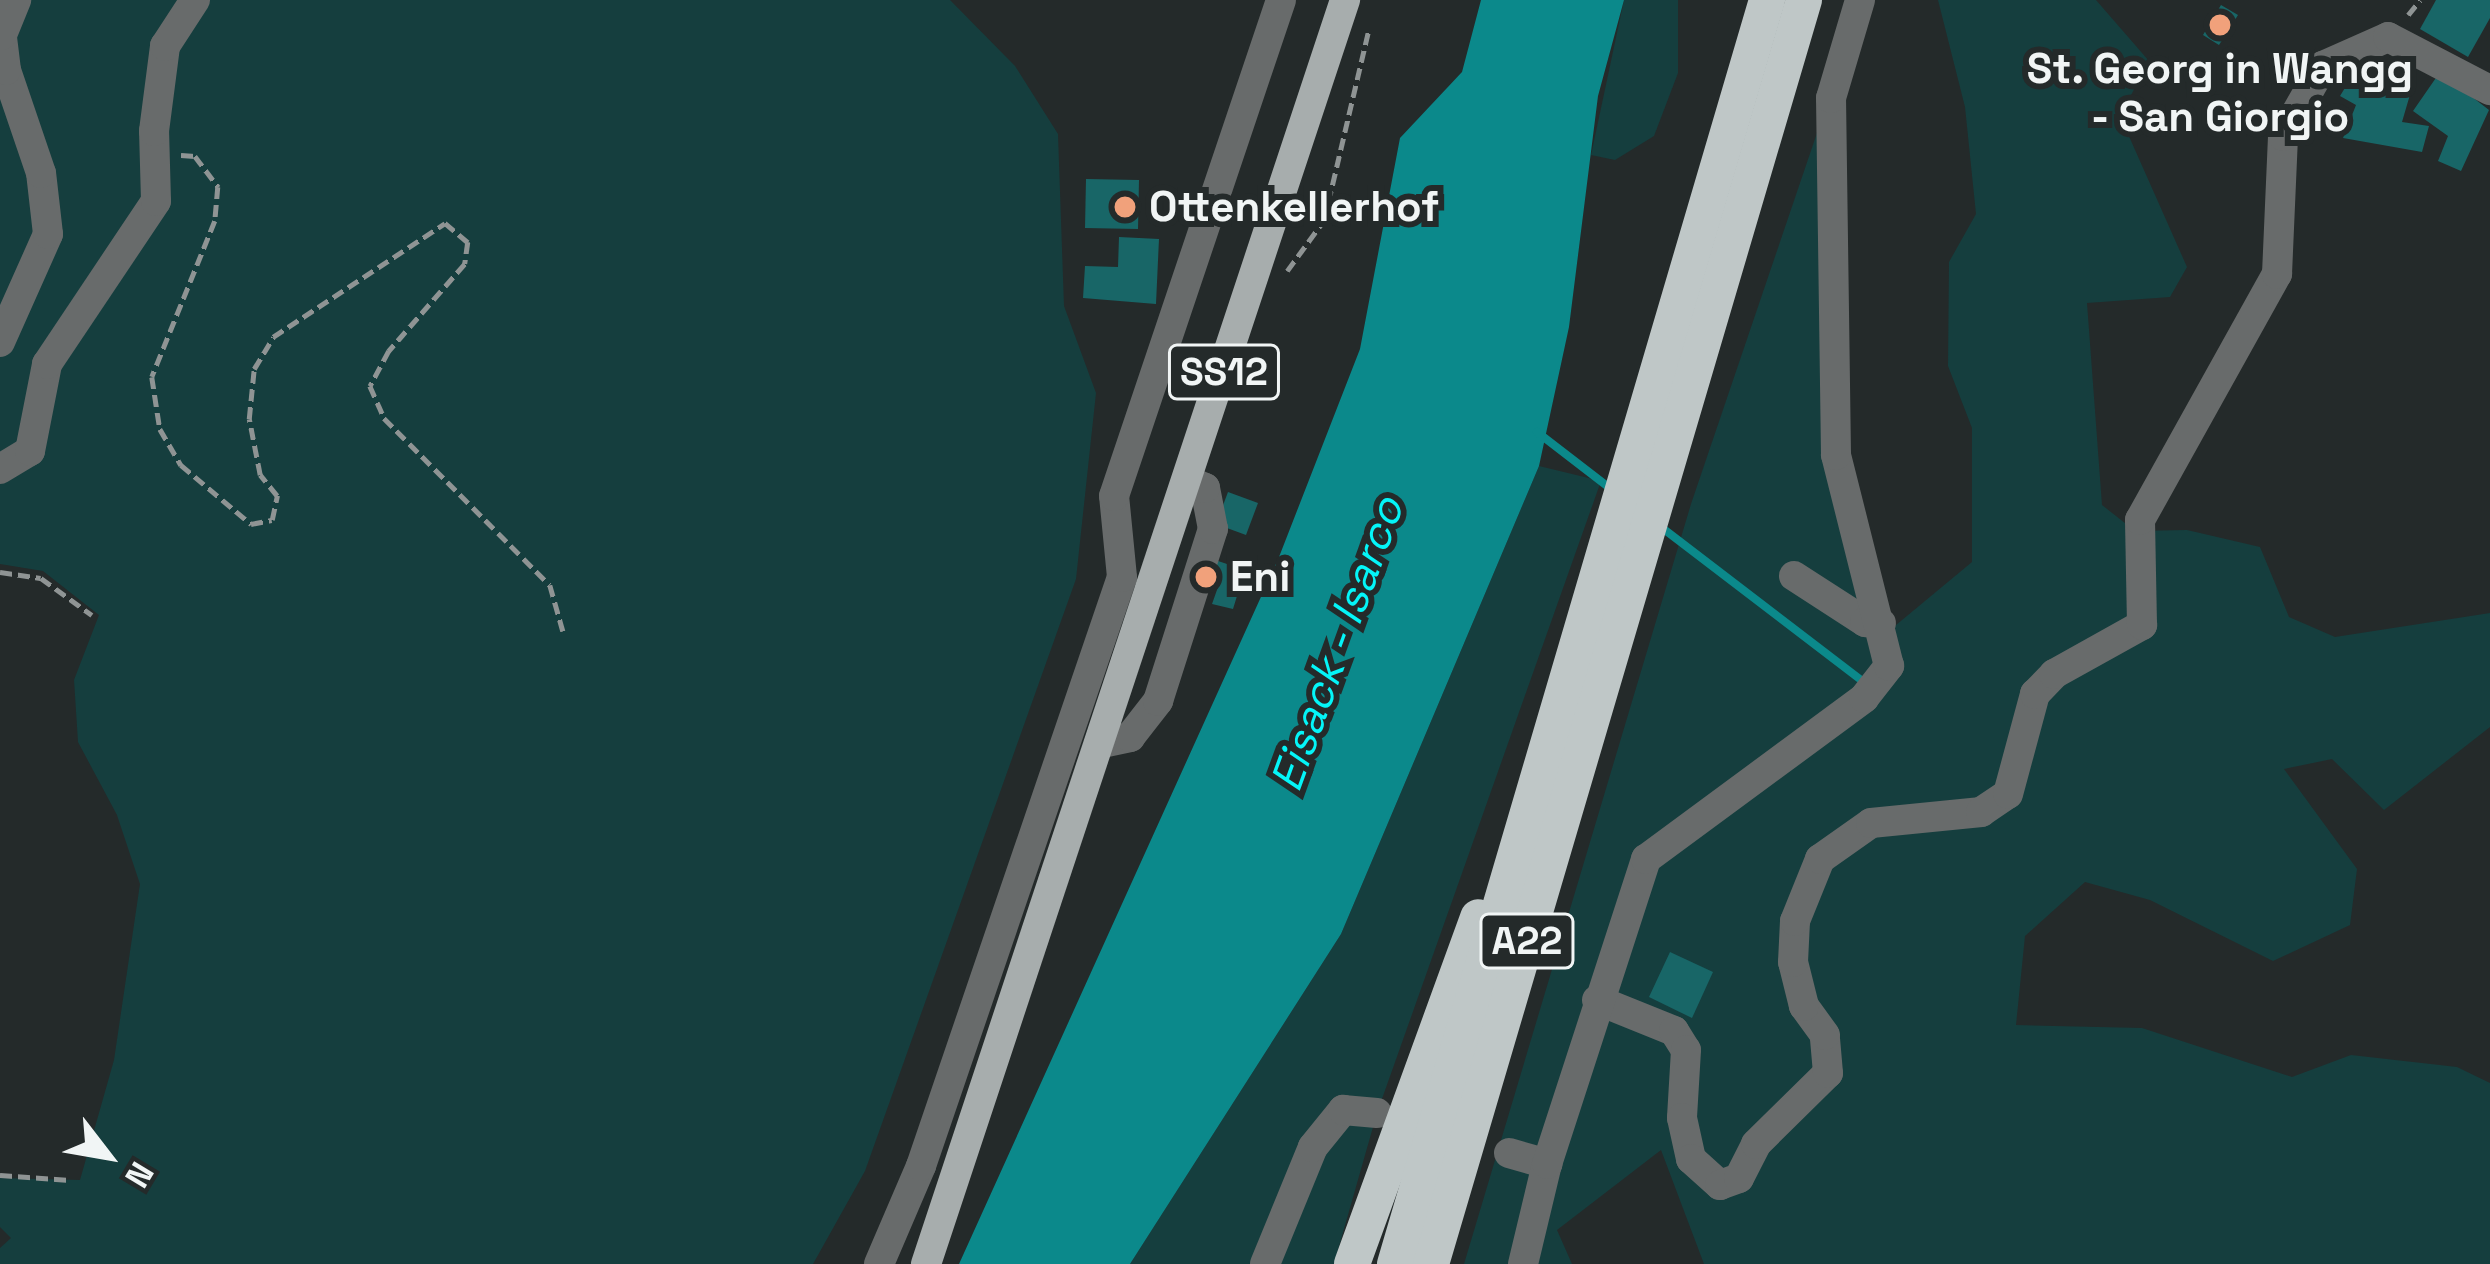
<!DOCTYPE html>
<html>
<head>
<meta charset="utf-8">
<style>
	body { margin:0 }
	#map { position:relative; width:2490px; height:1264px; overflow:hidden; background:#242a2a; font-family:"Space Grotesk",sans-serif }
	div>[style] { position:absolute }
	[style*='--x'] { left:calc(var(--x)*1px); top:calc(var(--y)*1px); width:calc(var(--w)*1px); rotate:calc(var(--a)*1deg) }
	.green>* { inset:0; background:#153e3e }
	.water>* { inset:0; background:#0b898b }
	.stream>* { height:8px; margin:-4px; padding:0 4px; transform-origin:4px; border-radius:4px; background:#0b898b }
	.building>* { inset:0; background:#186667 }
	.path>* { height:4.5px; margin-top:-2.25px; transform-origin:0; background:repeating-linear-gradient(90deg,#8f9494 0 12px,transparent 0 18px) }
	.minor>* { height:30px; margin:-15px; padding:0 15px; transform-origin:15px; border-radius:15px; background:#686b6b }
	.major>* { height:30px; margin:-15px; padding:0 15px; transform-origin:15px; border-radius:15px; background:#a7adad }
	.highway>* { height:36px; margin:-18px; padding:0 18px; transform-origin:18px; border-radius:18px; background:#bfc7c7 }
	.dots>* { width:33px; height:33px; translate:-50% -50%; box-sizing:border-box; border:6px solid #242a2a; border-radius:50% }
	span { translate:-50% -50%; white-space:nowrap; text-align:center; line-height:1.15; -webkit-text-stroke:12px #242a2a; paint-order:stroke }
	.shield-label span { padding:3px 9px; background:#242a2a; border:3px solid; border-radius:9px; -webkit-text-stroke-width:0 }
	.shield-label { font-size:39px; color:#f1f5f5; font-weight:700 }
	.poi-label { font-size:42px; color:#f1f5f5; font-weight:700 }
	.left { translate:0 -50%; text-align:left }
	.water-label { font-size:45px; color:#04f5f8; font-style:italic }
	.north { position:absolute; left:48px; top:1096px; width:120px; height:120px; -webkit-text-stroke:9px #242a2a; paint-order:stroke; rotate:121deg; font-size:33px; font-weight:700; line-height:48px; text-align:center; color:#f1f5f5 }
	.north::after { content:''; display:block; margin:auto; width:42px; height:54px; background:#f1f5f5; clip-path:polygon(50% 0,100% 100%,50% 72%,0 100%) }
</style>
</head>
<body>
<div id="map">
	<div class="green">
		<div style="clip-path:polygon(0 0,950px 0,1015px 66px,1058px 134px,1064px 306px,1096px 393px,1076px 579px,865px 1171px,813px 1264px,0 1264px,0 1248px,11px 1238px,0 1227px,0 1178px,80px 1180px,114px 1060px,140px 884px,117px 815px,78px 742px,74px 680px,99px 615px,43px 571px,0 564px)"></div>
		<div style="clip-path:polygon(1624px 0,1678px 0,1678px 73px,1654px 136px,1615px 160px,1591px 155px)"></div>
		<div style="clip-path:polygon(1938px 0,2096px 0,2149px 61px,2120px 116px,2187px 267px,2170px 297px,2087px 303px,2102px 505px,2135px 531px,2187px 530px,2260px 547px,2289px 617px,2335px 637px,2490px 613px,2490px 727px,2384px 810px,2332px 759px,2284px 769px,2357px 869px,2350px 925px,2273px 961px,2150px 900px,2085px 882px,2025px 936px,2016px 1025px,2142px 1028px,2292px 1077px,2351px 1055px,2457px 1067px,2490px 1083px,2490px 1264px,1704px 1264px,1661px 1150px,1557px 1230px,1572px 1264px,1464px 1264px,1691px 504px,1818px 130px,1836px 455px,1884px 635px,1972px 562px,1972px 428px,1948px 366px,1949px 262px,1976px 214px,1965px 107px)"></div>
		<div style="clip-path:polygon(1539px 466px,1601px 481px,1377px 1113px,1334px 1264px,1130px 1264px,1341px 934px)"></div>
	</div>
	<div class="water">
		<div style="clip-path:polygon(1481px 0,1624px 0,1598px 96px,1569px 327px,1539px 466px,1341px 934px,1130px 1264px,959px 1264px,1279px 557px,1360px 349px,1400px 138px,1462px 72px)"></div>
	</div>
	<div class="stream">
		<div style="--x:1537;--y:432;--w:93;--a:37.6"></div>
		<div style="--x:1661;--y:527;--w:250;--a:37.4"></div>
	</div>
	<div class="building">
		<div style="clip-path:polygon(2436px 0,2490px 0,2490px 18px,2468px 57px,2420px 29px)"></div>
		<div style="clip-path:polygon(2221px 5px,2238px 15px,2219px 45px,2203px 35px)"></div>
		<div style="clip-path:polygon(2357px 68px,2373px 79px,2381px 68px,2414px 81px,2402px 122px,2429px 126px,2422px 152px,2343px 138px,2356px 105px,2340px 96px)"></div>
		<div style="clip-path:polygon(2440px 72px,2489px 110px,2461px 171px,2438px 161px,2448px 136px,2413px 111px)"></div>
		<div style="clip-path:polygon(1086px 179px,1139px 180px,1138px 229px,1085px 228px)"></div>
		<div style="clip-path:polygon(1119px 237px,1159px 239px,1156px 304px,1083px 298px,1085px 266px,1118px 267px)"></div>
		<div style="clip-path:polygon(1228px 492px,1258px 503px,1246px 535px,1216px 524px)"></div>
		<div style="clip-path:polygon(1194px 553px,1245px 570px,1233px 609px,1212px 604px,1218px 587px,1206px 583px)"></div>
		<div style="clip-path:polygon(1670px 952px,1713px 972px,1692px 1018px,1649px 997px)"></div>
	</div>
	<div class="path">
		<div style="--x:2408;--y:15;--w:19;--a:-51"></div>
		<div style="--x:181;--y:155;--w:14;--a:4"></div>
		<div style="--x:195;--y:156;--w:39;--a:53"></div>
		<div style="--x:218;--y:187;--w:34;--a:95"></div>
		<div style="--x:215;--y:221;--w:168;--a:112"></div>
		<div style="--x:152;--y:377;--w:53;--a:81.3"></div>
		<div style="--x:160;--y:429;--w:42;--a:59.7"></div>
		<div style="--x:181;--y:465;--w:92;--a:40.1"></div>
		<div style="--x:251;--y:524;--w:21;--a:-11"></div>
		<div style="--x:272;--y:520;--w:25;--a:-78"></div>
		<div style="--x:277;--y:496;--w:27;--a:-129"></div>
		<div style="--x:260;--y:475;--w:57;--a:-101.1"></div>
		<div style="--x:249;--y:419;--w:50;--a:-84.3"></div>
		<div style="--x:254;--y:369;--w:37;--a:-59"></div>
		<div style="--x:273;--y:337;--w:206;--a:-33.5"></div>
		<div style="--x:445;--y:223;--w:30;--a:40"></div>
		<div style="--x:468;--y:242;--w:22;--a:98"></div>
		<div style="--x:465;--y:264;--w:116;--a:131.1"></div>
		<div style="--x:389;--y:351;--w:40;--a:118"></div>
		<div style="--x:370;--y:386;--w:35;--a:66"></div>
		<div style="--x:384;--y:418;--w:235;--a:45.2"></div>
		<div style="--x:550;--y:585;--w:48;--a:74.2"></div>
		<div style="--x:1287;--y:271;--w:63;--a:-54"></div>
		<div style="--x:1324;--y:220;--w:197;--a:-76.8"></div>
		<div style="--x:0;--y:572;--w:41;--a:8.3"></div>
		<div style="--x:41;--y:578;--w:63;--a:36"></div>
		<div style="--x:0;--y:1175;--w:70;--a:4.1"></div>
	</div>
	<div class="minor">
		<div style="--x:0;--y:342;--w:118;--a:-66"></div>
		<div style="--x:48;--y:234;--w:61;--a:-96.5"></div>
		<div style="--x:41;--y:173;--w:109;--a:-108.8"></div>
		<div style="--x:6;--y:70;--w:35;--a:-97"></div>
		<div style="--x:2;--y:35;--w:38;--a:-68"></div>
		<div style="--x:0;--y:469;--w:35;--a:-31"></div>
		<div style="--x:30;--y:451;--w:89;--a:-78.9"></div>
		<div style="--x:47;--y:364;--w:196;--a:-56.2"></div>
		<div style="--x:156;--y:201;--w:70;--a:-91.6"></div>
		<div style="--x:154;--y:131;--w:86;--a:-82.6"></div>
		<div style="--x:165;--y:46;--w:55;--a:-56.9"></div>
		<div style="--x:1794;--y:576;--w:85;--a:32.9"></div>
		<div style="--x:1865;--y:622;--w:16;--a:4"></div>
		<div style="--x:1102;--y:743;--w:29;--a:-12"></div>
		<div style="--x:1130;--y:737;--w:46;--a:-52.1"></div>
		<div style="--x:1158;--y:701;--w:181;--a:-72.3"></div>
		<div style="--x:1213;--y:529;--w:42;--a:-101"></div>
		<div style="--x:1205;--y:488;--w:17;--a:-156"></div>
		<div style="--x:1597;--y:1000;--w:83;--a:21.9"></div>
		<div style="--x:1674;--y:1031;--w:22;--a:58"></div>
		<div style="--x:1686;--y:1050;--w:68;--a:93.4"></div>
		<div style="--x:1682;--y:1118;--w:42;--a:77.6"></div>
		<div style="--x:1691;--y:1159;--w:39;--a:42"></div>
		<div style="--x:1720;--y:1185;--w:20;--a:-20"></div>
		<div style="--x:1739;--y:1178;--w:38;--a:-63"></div>
		<div style="--x:1756;--y:1144;--w:101;--a:-44.6"></div>
		<div style="--x:1828;--y:1073;--w:38;--a:-95"></div>
		<div style="--x:1825;--y:1035;--w:36;--a:-126"></div>
		<div style="--x:1804;--y:1006;--w:45;--a:-104"></div>
		<div style="--x:1793;--y:962;--w:41;--a:-87.2"></div>
		<div style="--x:1795;--y:921;--w:67;--a:-68"></div>
		<div style="--x:1820;--y:859;--w:62;--a:-35.2"></div>
		<div style="--x:1871;--y:823;--w:111;--a:-5.7"></div>
		<div style="--x:1981;--y:812;--w:32;--a:-34"></div>
		<div style="--x:2008;--y:794;--w:104;--a:-74.9"></div>
		<div style="--x:2035;--y:694;--w:28;--a:-46"></div>
		<div style="--x:2054;--y:674;--w:101;--a:-29.1"></div>
		<div style="--x:2142;--y:625;--w:105;--a:-91.1"></div>
		<div style="--x:2140;--y:520;--w:282;--a:-60.9"></div>
		<div style="--x:2277;--y:274;--w:138;--a:-87.5"></div>
		<div style="--x:2283;--y:136;--w:81;--a:-60.3"></div>
		<div style="--x:2323;--y:66;--w:71;--a:-24"></div>
		<div style="--x:2388;--y:37;--w:115;--a:27.5"></div>
		<div style="--x:1509;--y:1153;--w:40;--a:16"></div>
		<div style="--x:879;--y:1264;--w:107;--a:-66.8"></div>
		<div style="--x:921;--y:1166;--w:622;--a:-71.16"></div>
		<div style="--x:1122;--y:577;--w:81;--a:-95.6"></div>
		<div style="--x:1114;--y:496;--w:523;--a:-71.39"></div>
		<div style="--x:1265;--y:1264;--w:126;--a:-67.7"></div>
		<div style="--x:1313;--y:1147;--w:48;--a:-51"></div>
		<div style="--x:1343;--y:1110;--w:34;--a:5"></div>
		<div style="--x:1523;--y:1264;--w:103;--a:-76.5"></div>
		<div style="--x:1547;--y:1164;--w:321;--a:-72"></div>
		<div style="--x:1646;--y:859;--w:271;--a:-36.4"></div>
		<div style="--x:1864;--y:698;--w:41;--a:-52"></div>
		<div style="--x:1889;--y:666;--w:218;--a:-104.1"></div>
		<div style="--x:1836;--y:455;--w:357;--a:-90.8"></div>
		<div style="--x:1831;--y:98;--w:102;--a:-73.5"></div>
	</div>
	<div class="major">
		<div style="--x:926;--y:1264;--w:1332;--a:-71.66"></div>
	</div>
	<div class="highway">
		<div style="--x:1352;--y:1264;--w:369;--a:-70"></div>
		<div style="--x:1395;--y:1264;--w:1318;--a:-73.6"></div>
		<div style="--x:1431;--y:1264;--w:1318;--a:-73.56"></div>
	</div>
	<div class="dots">
		<div style="left:2220px;top:25px;background:#f1a17b"></div>
		<div style="left:1125px;top:207px;background:#f1a17b"></div>
		<div style="left:1206px;top:577px;background:#f1a17b"></div>
	</div>
	<div class="shield-label">
		<span style="left:1224px;top:372px">SS12</span>
		<span style="left:1527px;top:941px">A22</span>
	</div>
	<div class="poi-label">
		<span style="left:2220px;top:93px">St. Georg in Wangg<br>- San Giorgio</span>
		<span class="left" style="left:1149px;top:207px">Ottenkellerhof</span>
		<span class="left" style="left:1230px;top:577px">Eni</span>
	</div>
	<div class="water-label">
		<span style="left:1337px;top:644px;rotate:-70deg">Eisack - Isarco</span>
	</div>
	<div class="north">N</div>
</div>
</body>
</html>
